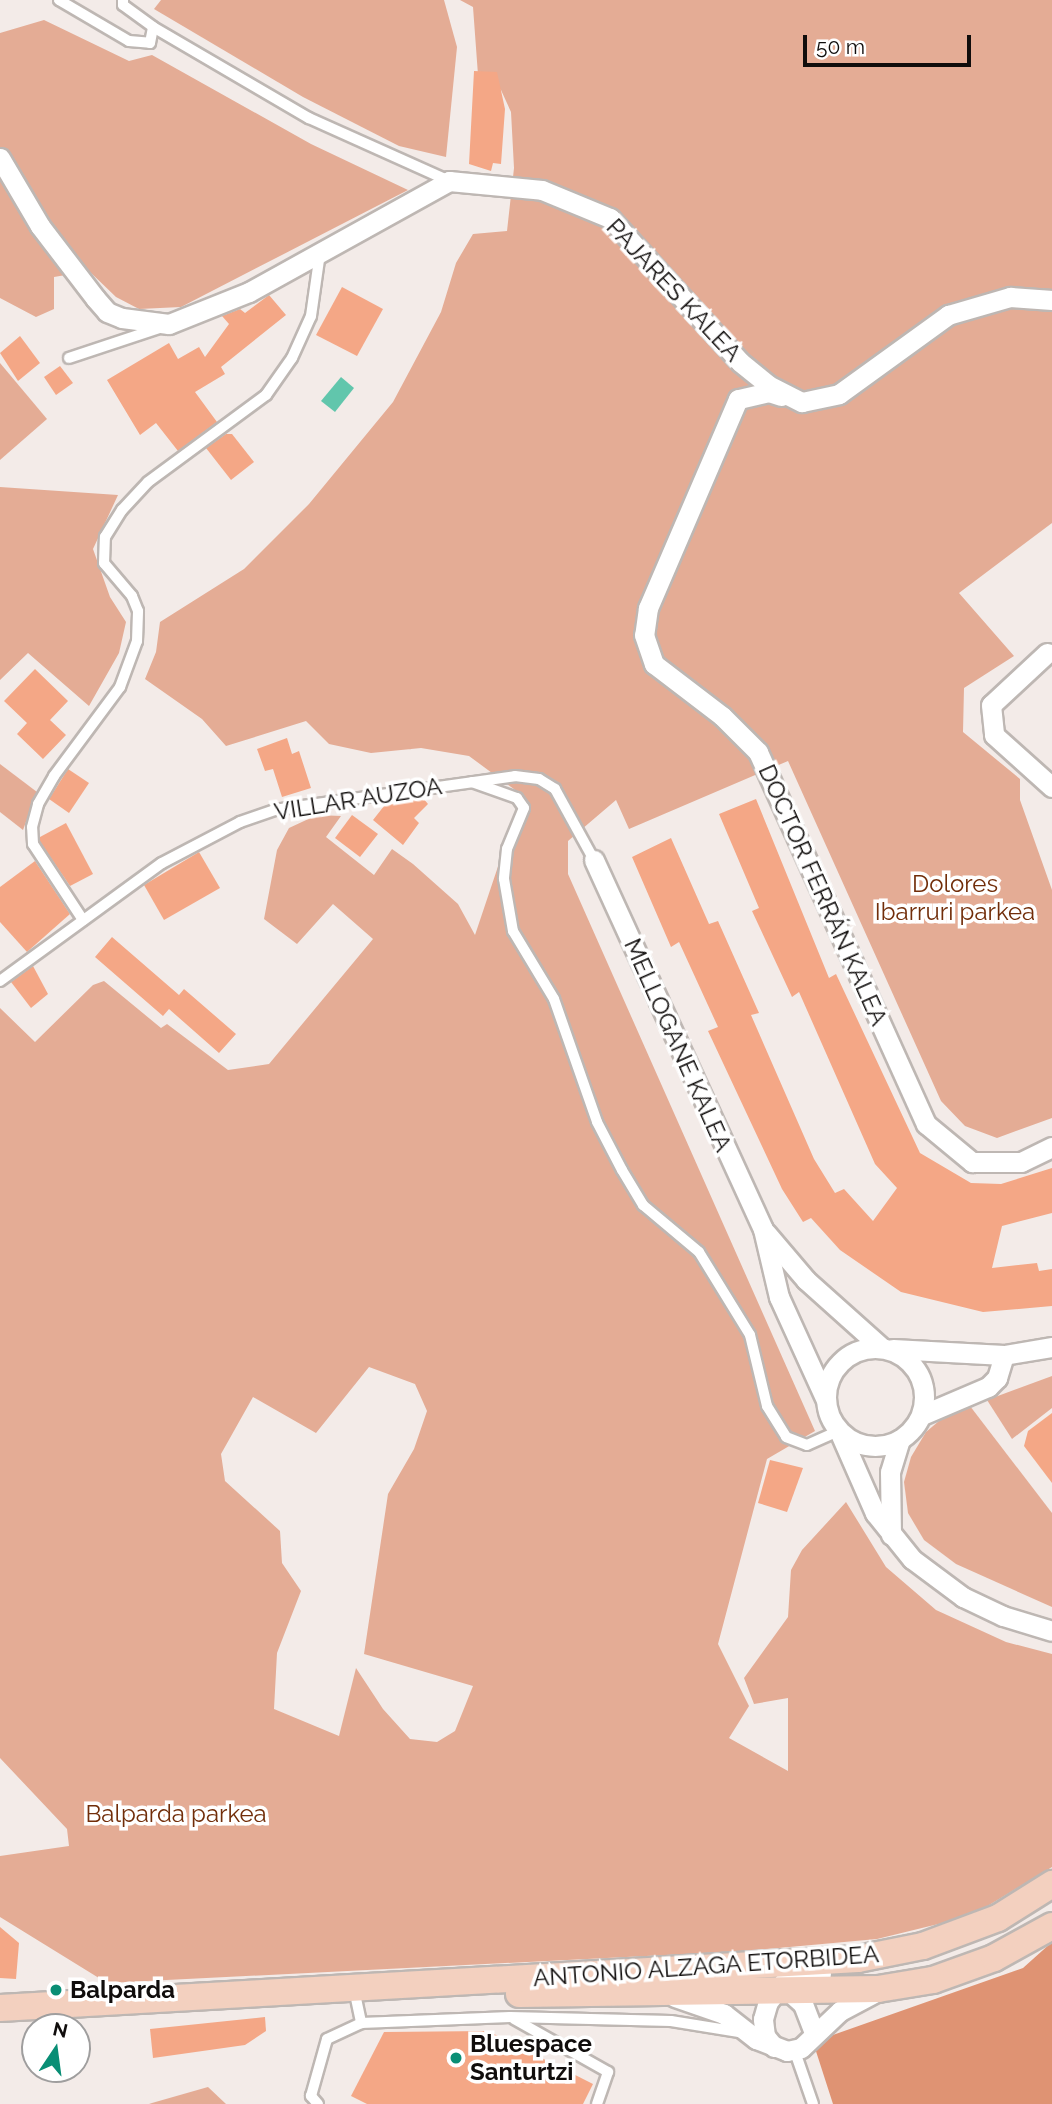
<!DOCTYPE html>
<html>
<head>
<meta charset="utf-8">
<style>
	body { margin:0 }
	#map { position:relative; width:1052px; height:2104px; overflow:hidden; background:#f3ebe8; font-family:Raleway,sans-serif }
	div>[style] { position:absolute }
	[style*='--x'] { left:calc(var(--x)*1px); top:calc(var(--y)*1px); width:calc(var(--w)*1px); rotate:calc(var(--a)*1deg) }
	.green>* { inset:0; background:#e4ac95 }
	.forest>* { inset:0; background:#df9373 }
	.water>* { inset:0; background:#61c6ac }
	.building>* { inset:0; background:#f4a786 }
	.roads { filter:drop-shadow(2px 0 #beb7b3) drop-shadow(-2px 0 #beb7b3) drop-shadow(0 2px #beb7b3) drop-shadow(0 -2px #beb7b3) }
	.lane>* { height:10px; margin:-5px; padding:0 5px; transform-origin:5px; border-radius:5px; background:#fff }
	.street>* { height:19px; margin:-9.5px; padding:0 9.5px; transform-origin:9.5px; border-radius:9.5px; background:#fff }
	.street>.ring { margin:-9.5px; padding:0; box-sizing:content-box; background:none; border:19px solid #fff; border-radius:50% }
	.secondary>* { height:26px; margin:-13px; padding:0 13px; transform-origin:13px; border-radius:13px; background:#f3d0bf }
	.dots>* { width:19px; height:19px; translate:-50% -50%; box-sizing:border-box; border:4px solid #fff; border-radius:50% }
	span { translate:-50% -50%; white-space:nowrap; text-align:center; line-height:1.15; -webkit-text-stroke:7px #fff; paint-order:stroke }
	.street-label { font-size:24px; color:#100d0c }
	.park-label { font-size:24px; color:#712d09 }
	.poi-label { font-size:24px; color:#100d0c; font-weight:700 }
	.left { translate:0 -50%; text-align:left }
	.north { position:absolute; left:21px; top:2013px; width:70px; height:70px; box-sizing:border-box; background:#fff; border:2px solid #9f9e9e; border-radius:50%; rotate:13deg; font-size:19px; font-weight:700; line-height:28px; text-align:center; color:#100d0c }
	.north::after { content:''; display:block; margin:auto; width:24px; height:32px; background:#098e75; clip-path:polygon(50% 0,100% 100%,50% 72%,0 100%) }
	.scale { position:absolute; left:803px; top:35px; width:168px; height:32px; box-sizing:border-box; border:4px solid #100d0c; border-top:0; padding-left:9px; font-size:21px; line-height:24px; white-space:nowrap; color:#100d0c; -webkit-text-stroke:5px #fff; paint-order:stroke }
</style>
</head>
<body>
<div id="map">
	<div class="green">
		<div style="clip-path:polygon(161px 0,444px 0,457px 47px,446px 157px,399px 146px,303px 97px,154px 9px)"></div>
		<div style="clip-path:polygon(evenodd,460px 0,1052px 0,1052px 523px,959px 593px,1014px 656px,964px 688px,963px 732px,1020px 779px,1020px 800px,1052px 890px,1052px 1118px,997px 1138px,965px 1126px,941px 1101px,788px 761px,629px 829px,616px 800px,568px 841px,568px 874px,815px 1431px,767px 1459px,718px 1644px,749px 1706px,729px 1738px,788px 1771px,788px 1698px,754px 1704px,744px 1678px,788px 1617px,791px 1570px,802px 1550px,846px 1502px,886px 1567px,936px 1610px,1006px 1642px,1052px 1654px,1052px 1867px,971px 1916px,877px 1939px,745px 1951px,107px 1983px,0 1917px,0 1856px,69px 1846px,67px 1829px,0 1758px,0 1008px,35px 1042px,93px 985px,104px 981px,161px 1028px,167px 1024px,228px 1070px,269px 1064px,373px 939px,333px 904px,297px 944px,264px 919px,277px 850px,289px 828px,317px 815px,341px 816px,326px 837px,374px 875px,392px 849px,413px 864px,458px 904px,475px 935px,522px 795px,469px 756px,421px 748px,371px 753px,329px 744px,306px 721px,226px 746px,202px 719px,145px 679px,156px 652px,160px 622px,244px 569px,309px 504px,393px 402px,441px 312px,456px 263px,473px 234px,507px 231px,514px 168px,511px 112px,501px 90px,478px 75px,473px 7px,460px 0,369px 1367px,415px 1384px,427px 1411px,414px 1449px,388px 1494px,364px 1654px,473px 1686px,455px 1731px,437px 1742px,410px 1739px,383px 1709px,356px 1668px,339px 1736px,274px 1709px,277px 1653px,301px 1591px,282px 1563px,280px 1531px,225px 1481px,221px 1454px,253px 1397px,316px 1433px,369px 1367px)"></div>
		<div style="clip-path:polygon(44px 20px,129px 61px,152px 55px,311px 144px,408px 190px,181px 307px,139px 309px,116px 297px,89px 271px,54px 277px,54px 309px,36px 317px,0 298px,0 33px)"></div>
		<div style="clip-path:polygon(0 363px,47px 419px,0 460px)"></div>
		<div style="clip-path:polygon(0 487px,118px 495px,93px 549px,110px 597px,126px 622px,119px 653px,89px 706px,28px 653px,0 680px)"></div>
		<div style="clip-path:polygon(0 764px,37px 792px,23px 830px,0 812px)"></div>
		<div style="clip-path:polygon(1052px 1376px,1052px 1408px,1012px 1439px,987px 1400px)"></div>
		<div style="clip-path:polygon(970px 1406px,1052px 1513px,1052px 1607px,956px 1564px,924px 1540px,908px 1513px,904px 1482px,911px 1457px,926px 1432px,946px 1415px)"></div>
		<div style="clip-path:polygon(208px 2087px,226px 2104px,149px 2104px,152px 2103px)"></div>
	</div>
	<div class="forest">
		<div style="clip-path:polygon(1052px 1942px,1052px 2104px,833px 2104px,813px 2042px,1023px 1968px)"></div>
	</div>
	<div class="water">
		<div style="clip-path:polygon(341px 377px,354px 388px,335px 412px,321px 401px)"></div>
	</div>
	<div class="building">
		<div style="clip-path:polygon(474px 71px,497px 72px,505px 109px,501px 164px,493px 163px,491px 171px,469px 164px)"></div>
		<div style="clip-path:polygon(342px 287px,383px 309px,357px 356px,316px 335px)"></div>
		<div style="clip-path:polygon(269px 295px,286px 315px,221px 367px,225px 374px,195px 392px,217px 422px,178px 451px,156px 423px,140px 435px,107px 380px,169px 343px,178px 359px,199px 347px,205px 357px,229px 324px,222px 316px,240px 309px,245px 313px)"></div>
		<div style="clip-path:polygon(20px 336px,40px 363px,18px 381px,0 353px)"></div>
		<div style="clip-path:polygon(60px 366px,73px 383px,56px 395px,44px 377px)"></div>
		<div style="clip-path:polygon(226px 434px,232px 434px,254px 462px,231px 480px,206px 448px)"></div>
		<div style="clip-path:polygon(35px 669px,68px 701px,50px 720px,66px 735px,43px 759px,17px 734px,27px 723px,4px 701px)"></div>
		<div style="clip-path:polygon(287px 738px,292px 754px,299px 751px,311px 788px,282px 797px,273px 769px,265px 771px,257px 749px)"></div>
		<div style="clip-path:polygon(68px 769px,89px 783px,69px 813px,49px 799px)"></div>
		<div style="clip-path:polygon(422px 797px,428px 804px,414px 818px,419px 823px,403px 845px,373px 820px,388px 801px)"></div>
		<div style="clip-path:polygon(756px 799px,829px 978px,836px 974px,920px 1153px,971px 1183px,1001px 1184px,1052px 1168px,1052px 1213px,1002px 1226px,992px 1268px,1037px 1263px,1039px 1271px,1052px 1269px,1052px 1306px,983px 1312px,901px 1292px,840px 1250px,811px 1218px,803px 1222px,782px 1189px,708px 1031px,718px 1027px,679px 942px,671px 947px,632px 857px,671px 838px,709px 924px,718px 921px,759px 1013px,751px 1015px,814px 1159px,835px 1193px,844px 1189px,873px 1221px,897px 1188px,875px 1164px,799px 992px,792px 997px,752px 911px,759px 908px,719px 814px)"></div>
		<div style="clip-path:polygon(352px 815px,378px 834px,360px 857px,335px 838px)"></div>
		<div style="clip-path:polygon(66px 823px,93px 874px,70px 886px,40px 842px,40px 837px)"></div>
		<div style="clip-path:polygon(199px 852px,220px 888px,164px 920px,144px 885px)"></div>
		<div style="clip-path:polygon(35px 861px,70px 914px,27px 952px,0 922px,0 887px)"></div>
		<div style="clip-path:polygon(112px 937px,179px 995px,184px 989px,236px 1034px,219px 1053px,169px 1009px,163px 1016px,95px 957px)"></div>
		<div style="clip-path:polygon(33px 966px,48px 994px,31px 1008px,11px 982px)"></div>
		<div style="clip-path:polygon(1052px 1413px,1052px 1483px,1024px 1446px,1028px 1431px)"></div>
		<div style="clip-path:polygon(770px 1460px,803px 1468px,787px 1512px,758px 1503px)"></div>
		<div style="clip-path:polygon(0 1927px,19px 1943px,16px 1979px,0 1978px)"></div>
		<div style="clip-path:polygon(265px 2017px,266px 2031px,245px 2045px,153px 2058px,150px 2029px)"></div>
		<div style="clip-path:polygon(488px 2031px,593px 2084px,583px 2104px,367px 2104px,351px 2096px,384px 2032px)"></div>
	</div>
	<div class="roads">
		<div class="lane">
			<div style="--x:59;--y:0;--w:81;--a:30.4"></div>
			<div style="--x:129;--y:41;--w:21;--a:5"></div>
			<div style="--x:150;--y:43;--w:16;--a:-79"></div>
			<div style="--x:153;--y:27;--w:181;--a:30.3"></div>
			<div style="--x:309;--y:118;--w:154;--a:24.2"></div>
			<div style="--x:123;--y:0;--w:5;--a:90"></div>
			<div style="--x:123;--y:5;--w:37;--a:36"></div>
			<div style="--x:69;--y:358;--w:95;--a:-18.4"></div>
			<div style="--x:472;--y:782;--w:48;--a:19.6"></div>
			<div style="--x:517;--y:798;--w:12;--a:55"></div>
			<div style="--x:524;--y:808;--w:44;--a:112.5"></div>
			<div style="--x:507;--y:849;--w:30;--a:96"></div>
			<div style="--x:504;--y:879;--w:53;--a:80.2"></div>
			<div style="--x:513;--y:931;--w:79;--a:58.9"></div>
			<div style="--x:554;--y:999;--w:130;--a:70.7"></div>
			<div style="--x:597;--y:1122;--w:54;--a:62.5"></div>
			<div style="--x:622;--y:1170;--w:41;--a:59"></div>
			<div style="--x:643;--y:1205;--w:73;--a:40"></div>
			<div style="--x:699;--y:1252;--w:97;--a:58.4"></div>
			<div style="--x:750;--y:1335;--w:73;--a:76.5"></div>
			<div style="--x:767;--y:1406;--w:36;--a:58"></div>
			<div style="--x:786;--y:1437;--w:22;--a:21"></div>
			<div style="--x:807;--y:1445;--w:35;--a:-24"></div>
			<div style="--x:83;--y:920;--w:91;--a:-123.3"></div>
			<div style="--x:33;--y:844;--w:17;--a:-93"></div>
			<div style="--x:32;--y:827;--w:24;--a:-75"></div>
			<div style="--x:38;--y:804;--w:32;--a:-60"></div>
			<div style="--x:54;--y:776;--w:111;--a:-53.4"></div>
			<div style="--x:120;--y:687;--w:49;--a:-69.7"></div>
			<div style="--x:137;--y:641;--w:30;--a:-88"></div>
			<div style="--x:138;--y:611;--w:16;--a:-112"></div>
			<div style="--x:132;--y:596;--w:43;--a:-130.3"></div>
			<div style="--x:104;--y:563;--w:26;--a:-88"></div>
			<div style="--x:105;--y:537;--w:32;--a:-58"></div>
			<div style="--x:122;--y:510;--w:38;--a:-47"></div>
			<div style="--x:148;--y:482;--w:147;--a:-36.4"></div>
			<div style="--x:266;--y:395;--w:45;--a:-54.9"></div>
			<div style="--x:292;--y:358;--w:46;--a:-65.7"></div>
			<div style="--x:311;--y:316;--w:64;--a:-81.9"></div>
			<div style="--x:0;--y:981;--w:200;--a:-36.1"></div>
			<div style="--x:162;--y:863;--w:88;--a:-27.7"></div>
			<div style="--x:240;--y:822;--w:36;--a:-19"></div>
			<div style="--x:274;--y:810;--w:243;--a:-8"></div>
			<div style="--x:515;--y:776;--w:24;--a:7"></div>
			<div style="--x:539;--y:779;--w:19;--a:32"></div>
			<div style="--x:555;--y:789;--w:81;--a:61.2"></div>
			<div style="--x:354;--y:1989;--w:35;--a:78"></div>
			<div style="--x:361;--y:2023;--w:149;--a:-2.3"></div>
			<div style="--x:510;--y:2017;--w:161;--a:1.4"></div>
			<div style="--x:671;--y:2021;--w:75;--a:9.2"></div>
			<div style="--x:514;--y:2019;--w:108;--a:29.4"></div>
			<div style="--x:608;--y:2072;--w:34;--a:109"></div>
			<div style="--x:794;--y:2049;--w:58;--a:70.9"></div>
			<div style="--x:318;--y:2104;--w:11;--a:-131"></div>
			<div style="--x:311;--y:2096;--w:59;--a:-74.3"></div>
			<div style="--x:327;--y:2039;--w:38;--a:-25"></div>
		</div>
		<div class="street">
			<div style="--x:0;--y:158;--w:79;--a:59.5"></div>
			<div style="--x:40;--y:226;--w:91;--a:52.6"></div>
			<div style="--x:95;--y:298;--w:18;--a:49"></div>
			<div style="--x:107;--y:312;--w:16;--a:22"></div>
			<div style="--x:122;--y:318;--w:47;--a:7.3"></div>
			<div style="--x:169;--y:324;--w:86;--a:-21.8"></div>
			<div style="--x:249;--y:292;--w:229;--a:-29"></div>
			<div style="--x:449;--y:181;--w:93;--a:5.5"></div>
			<div style="--x:542;--y:190;--w:74;--a:22.4"></div>
			<div style="--x:610;--y:218;--w:194;--a:47.9"></div>
			<div style="--x:740;--y:362;--w:36;--a:39"></div>
			<div style="--x:768;--y:385;--w:38;--a:27"></div>
			<div style="--x:802;--y:402;--w:38;--a:-12"></div>
			<div style="--x:839;--y:394;--w:135;--a:-35.9"></div>
			<div style="--x:948;--y:315;--w:65;--a:-16.2"></div>
			<div style="--x:1010;--y:297;--w:42;--a:4.1"></div>
			<div style="--x:781;--y:396;--w:13;--a:-162"></div>
			<div style="--x:769;--y:392;--w:32;--a:167"></div>
			<div style="--x:738;--y:399;--w:228;--a:113.3"></div>
			<div style="--x:648;--y:608;--w:27;--a:98"></div>
			<div style="--x:644;--y:635;--w:31;--a:71"></div>
			<div style="--x:654;--y:664;--w:86;--a:37.4"></div>
			<div style="--x:722;--y:716;--w:51;--a:45"></div>
			<div style="--x:758;--y:752;--w:408;--a:65.7"></div>
			<div style="--x:926;--y:1124;--w:60;--a:39.6"></div>
			<div style="--x:972;--y:1162;--w:49;--a:0"></div>
			<div style="--x:1021;--y:1162;--w:34;--a:-26"></div>
			<div style="--x:1047;--y:653;--w:76;--a:137.1"></div>
			<div style="--x:991;--y:705;--w:30;--a:84"></div>
			<div style="--x:994;--y:735;--w:78;--a:41.9"></div>
			<div style="--x:594;--y:860;--w:406;--a:65.4"></div>
			<div style="--x:763;--y:1229;--w:70;--a:76.8"></div>
			<div style="--x:779;--y:1297;--w:111;--a:65.5"></div>
			<div style="--x:766;--y:1233;--w:62;--a:49.6"></div>
			<div style="--x:806;--y:1280;--w:101;--a:41.8"></div>
			<div class="ring" style="left:826px;top:1348px;width:79px;height:79px"></div>
			<div style="--x:893;--y:1349;--w:111;--a:3.1"></div>
			<div style="--x:1004;--y:1355;--w:49;--a:-9.5"></div>
			<div style="--x:922;--y:1415;--w:72;--a:-23"></div>
			<div style="--x:988;--y:1387;--w:13;--a:-45"></div>
			<div style="--x:997;--y:1378;--w:24;--a:-73"></div>
			<div style="--x:839;--y:1431;--w:90;--a:66.3"></div>
			<div style="--x:875;--y:1513;--w:59;--a:51.2"></div>
			<div style="--x:912;--y:1559;--w:64;--a:36.7"></div>
			<div style="--x:963;--y:1597;--w:44;--a:25.4"></div>
			<div style="--x:1003;--y:1616;--w:51;--a:17"></div>
			<div style="--x:891;--y:1535;--w:63;--a:-90.9"></div>
			<div style="--x:890;--y:1472;--w:34;--a:-73"></div>
			<div style="--x:784;--y:1987;--w:25;--a:42"></div>
			<div style="--x:803;--y:2004;--w:30;--a:69"></div>
			<div style="--x:675;--y:1997;--w:52;--a:19.1"></div>
			<div style="--x:724;--y:2014;--w:41;--a:38"></div>
			<div style="--x:756;--y:2039;--w:33;--a:21"></div>
			<div style="--x:787;--y:2051;--w:14;--a:-12"></div>
			<div style="--x:801;--y:2048;--w:54;--a:-43.5"></div>
			<div style="--x:840;--y:2011;--w:41;--a:-27.8"></div>
			<div style="--x:774;--y:2047;--w:14;--a:-129"></div>
			<div style="--x:765;--y:2036;--w:17;--a:-97"></div>
			<div style="--x:763;--y:2019;--w:18;--a:-74"></div>
			<div style="--x:768;--y:2002;--w:33;--a:-52"></div>
			<div style="--x:788;--y:1976;--w:33;--a:-3"></div>
		</div>
		<div class="secondary">
			<div style="--x:519;--y:1994;--w:359;--a:-0.8"></div>
			<div style="--x:878;--y:1989;--w:56;--a:-9.3"></div>
			<div style="--x:933;--y:1980;--w:65;--a:-19.8"></div>
			<div style="--x:994;--y:1958;--w:66;--a:-28.9"></div>
			<div style="--x:0;--y:2008;--w:859;--a:-3.27"></div>
			<div style="--x:858;--y:1959;--w:66;--a:-11.3"></div>
			<div style="--x:923;--y:1946;--w:80;--a:-20.5"></div>
			<div style="--x:998;--y:1918;--w:64;--a:-32.2"></div>
		</div>
	</div>
	<div class="dots">
		<div style="left:56px;top:1990px;background:#098e75"></div>
		<div style="left:456px;top:2058px;background:#098e75"></div>
	</div>
	<div class="street-label">
		<span style="left:674px;top:290px;rotate:47deg">PAJARES KALEA</span>
		<span style="left:358px;top:799px;rotate:-9deg">VILLAR AUZOA</span>
		<span style="left:823px;top:895px;rotate:66deg">DOCTOR FERRÁN KALEA</span>
		<span style="left:678px;top:1045px;rotate:66deg">MELLOGANE KALEA</span>
		<span style="left:706px;top:1966px;rotate:-4deg">ANTONIO ALZAGA ETORBIDEA</span>
	</div>
	<div class="park-label">
		<span style="left:955px;top:898px">Dolores<br>Ibarruri parkea</span>
		<span style="left:176px;top:1814px">Balparda parkea</span>
	</div>
	<div class="poi-label">
		<span class="left" style="left:70px;top:1990px">Balparda</span>
		<span class="left" style="left:470px;top:2058px">Bluespace<br>Santurtzi</span>
	</div>
	<div class="north">N</div>
	<div class="scale">50 m</div>
</div>
</body>
</html>
